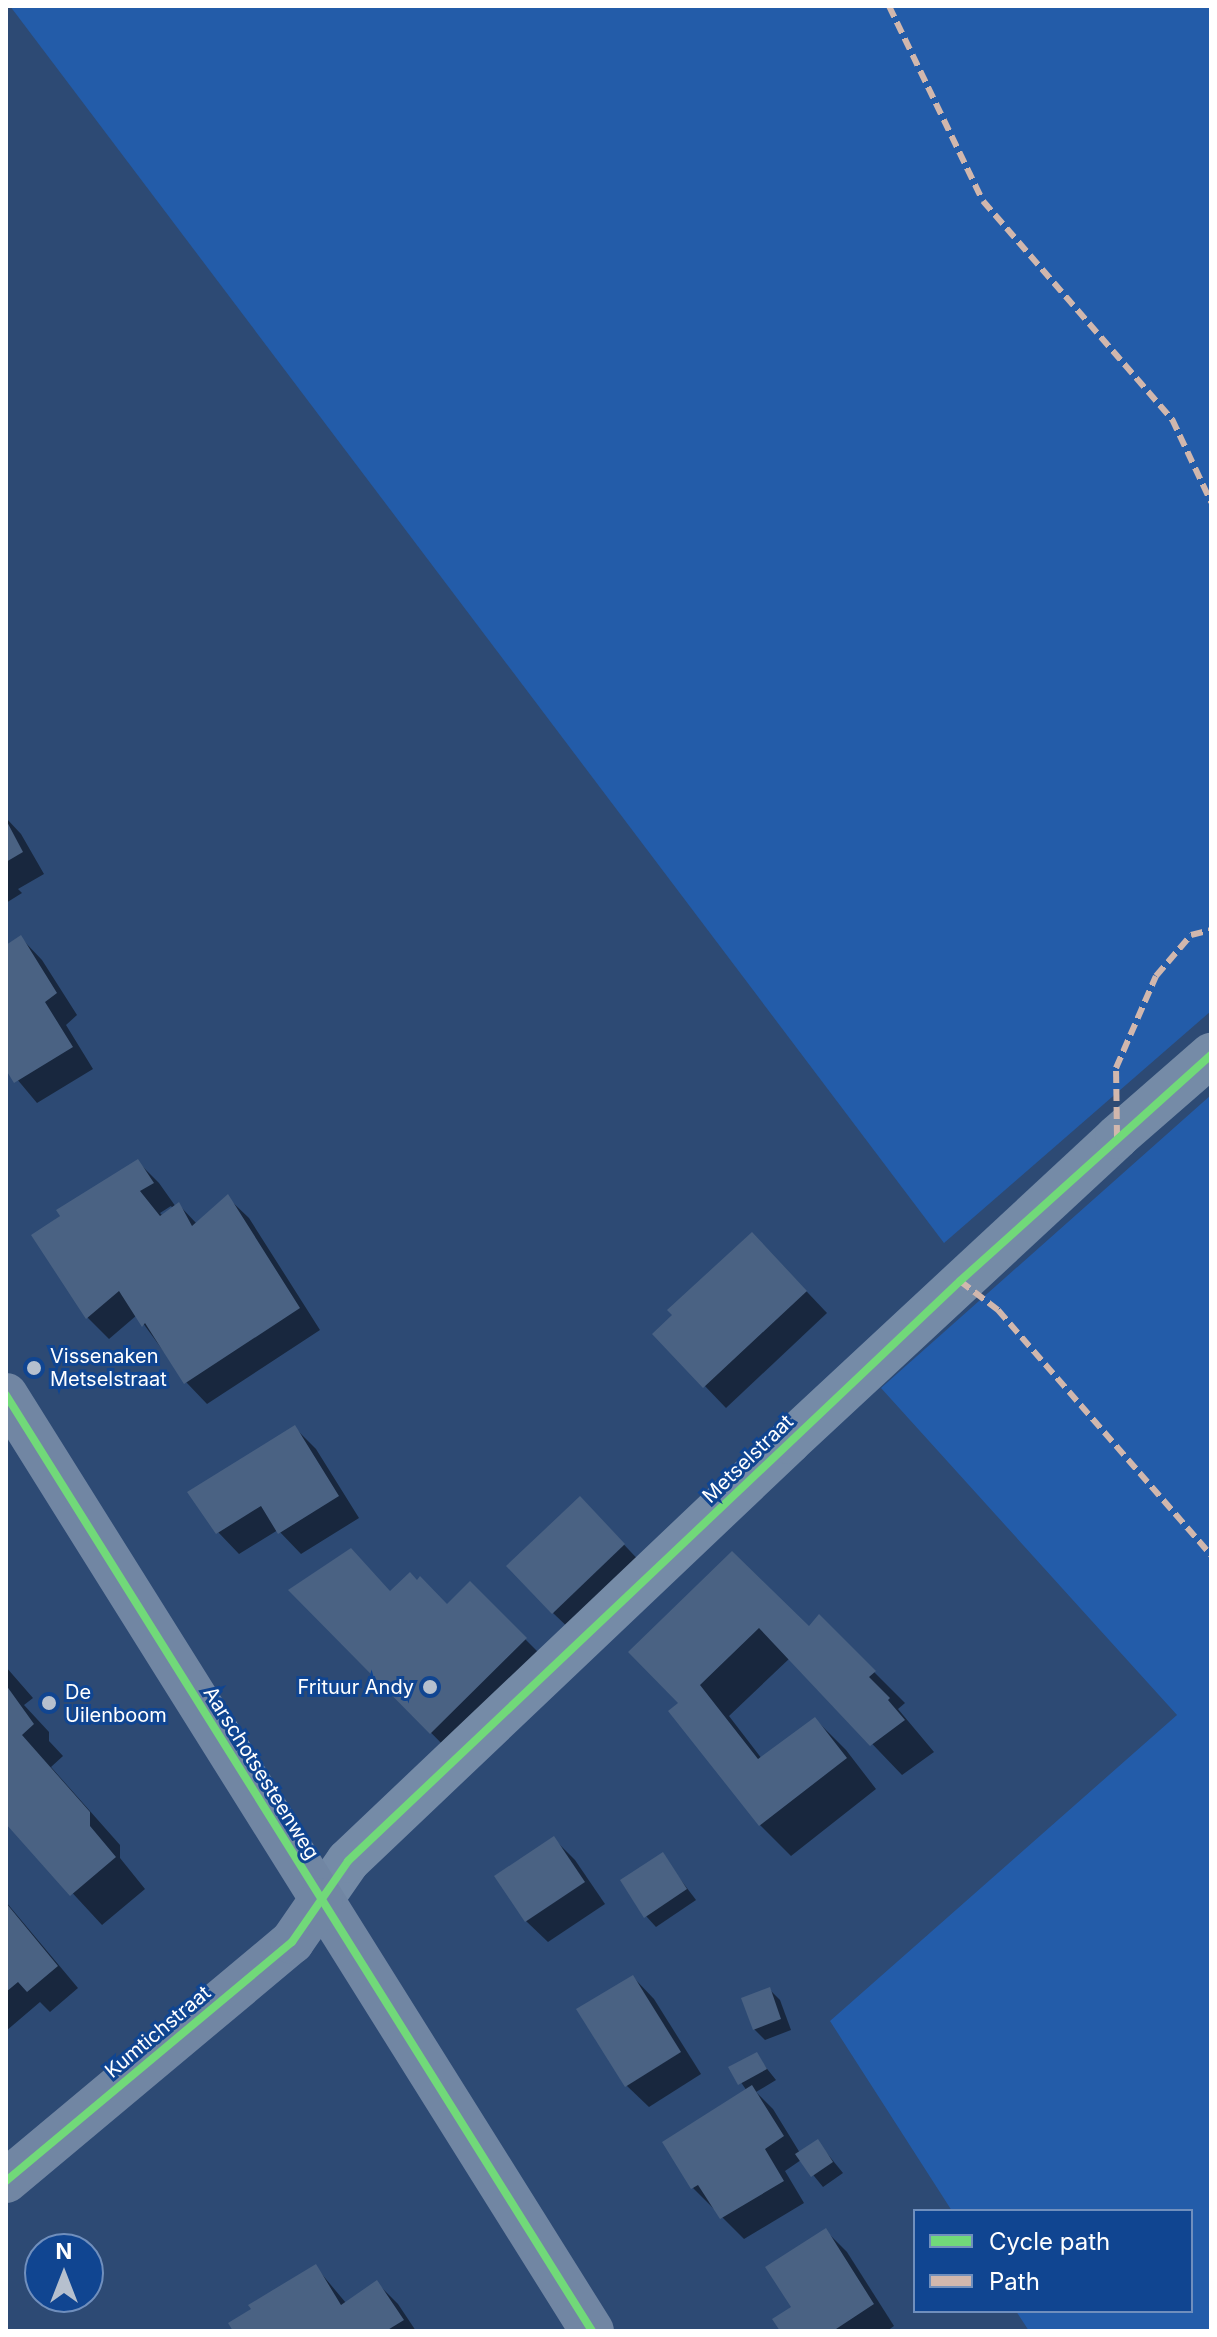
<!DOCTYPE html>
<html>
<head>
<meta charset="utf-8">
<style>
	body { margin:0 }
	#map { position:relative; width:1217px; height:2337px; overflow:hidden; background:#2d4a74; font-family:Inter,sans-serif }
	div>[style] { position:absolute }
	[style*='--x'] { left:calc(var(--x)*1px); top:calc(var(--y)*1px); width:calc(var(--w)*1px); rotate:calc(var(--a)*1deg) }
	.green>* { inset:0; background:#235ca9 }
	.shadow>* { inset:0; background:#0007 }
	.building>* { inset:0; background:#4a6283 }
	.street>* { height:44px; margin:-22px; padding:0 22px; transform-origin:22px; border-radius:22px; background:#758ba7 }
	.secondary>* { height:44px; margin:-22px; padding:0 22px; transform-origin:22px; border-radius:22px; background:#7186a3 }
	.quiet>* { height:6px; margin-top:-3px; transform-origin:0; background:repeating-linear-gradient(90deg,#d1b7ad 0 12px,transparent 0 18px) }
	.cycleway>* { height:8px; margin:-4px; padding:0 4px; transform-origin:4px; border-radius:4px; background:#71d979 }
	.dots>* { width:22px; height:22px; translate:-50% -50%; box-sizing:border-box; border:4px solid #104591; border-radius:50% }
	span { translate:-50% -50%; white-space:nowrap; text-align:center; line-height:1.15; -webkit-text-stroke:6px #104591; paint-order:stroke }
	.poi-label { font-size:20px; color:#fff }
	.left { translate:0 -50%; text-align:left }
	.right { translate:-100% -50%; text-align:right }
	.street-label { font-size:20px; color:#fff }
	.frame { position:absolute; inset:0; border:8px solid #fff; pointer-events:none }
	.legend { position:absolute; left:913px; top:2209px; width:280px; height:104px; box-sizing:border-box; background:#104591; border:2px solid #708fbd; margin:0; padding:10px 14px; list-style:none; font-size:24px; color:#fff }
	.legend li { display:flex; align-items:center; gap:16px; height:40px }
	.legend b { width:40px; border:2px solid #708fbd }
	.north { position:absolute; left:24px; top:2233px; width:80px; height:80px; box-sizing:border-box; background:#104591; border:2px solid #708fbd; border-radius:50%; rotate:0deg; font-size:22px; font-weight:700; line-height:32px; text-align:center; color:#fff }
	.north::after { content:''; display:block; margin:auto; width:28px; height:36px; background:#b6c0ce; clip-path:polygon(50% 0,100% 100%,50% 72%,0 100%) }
</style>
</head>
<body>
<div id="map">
	<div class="green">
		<div style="clip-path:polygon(10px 6px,1211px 6px,1211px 1011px,944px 1243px)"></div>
		<div style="clip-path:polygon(1211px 1095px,1211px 2331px,1029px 2331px,1016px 2311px,1191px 2311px,1191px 2211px,952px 2211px,830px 2021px,1177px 1715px,881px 1388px)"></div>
	</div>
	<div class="shadow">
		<div style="clip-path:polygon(6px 818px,21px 834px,44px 874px,18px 889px,22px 893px,6px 903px)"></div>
		<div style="clip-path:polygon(21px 938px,42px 960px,77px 1015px,66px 1025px,93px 1069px,37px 1103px,6px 1066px,6px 947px)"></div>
		<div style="clip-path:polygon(evenodd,137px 1161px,159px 1183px,176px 1207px,179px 1205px,197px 1224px,227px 1197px,249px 1218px,320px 1330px,207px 1404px,186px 1382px,137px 1315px,109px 1339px,88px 1318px,34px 1235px,137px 1161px,171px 1206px,173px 1209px,163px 1216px,160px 1213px,171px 1206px)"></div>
		<div style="clip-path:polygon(773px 1256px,827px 1313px,726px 1408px,655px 1334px)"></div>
		<div style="clip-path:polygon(294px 1427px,316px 1449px,359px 1518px,301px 1554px,278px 1530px,239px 1554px,218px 1532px)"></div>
		<div style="clip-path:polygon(601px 1520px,645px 1567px,575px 1634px,553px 1613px)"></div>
		<div style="clip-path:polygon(732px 1553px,809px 1628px,819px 1617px,905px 1703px,898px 1709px,934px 1752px,902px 1775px,790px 1658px,729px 1716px,762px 1759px,815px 1719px,846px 1750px,876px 1789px,791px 1856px,760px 1825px,671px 1712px,681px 1703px)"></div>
		<div style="clip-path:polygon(417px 1583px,447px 1606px,470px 1584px,556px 1670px,462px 1764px,337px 1638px,390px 1592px)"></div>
		<div style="clip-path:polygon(6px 1667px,33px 1698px,24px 1705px,49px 1732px,49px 1741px,63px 1756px,51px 1767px,120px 1845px,120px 1858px,145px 1889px,102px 1925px,6px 1821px)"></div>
		<div style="clip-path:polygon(554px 1839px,575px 1860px,605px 1904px,548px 1942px,526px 1921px)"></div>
		<div style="clip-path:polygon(662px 1855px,696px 1900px,656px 1927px,646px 1916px)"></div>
		<div style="clip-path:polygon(6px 1902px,78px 1988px,50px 2012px,40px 2002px,6px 2031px)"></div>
		<div style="clip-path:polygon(633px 1977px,654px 1999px,701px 2074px,649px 2107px,627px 2086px,579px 2009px)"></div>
		<div style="clip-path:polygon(769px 1989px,780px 2000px,791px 2030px,765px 2040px,754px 2029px)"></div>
		<div style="clip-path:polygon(756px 2055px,776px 2080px,756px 2092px,773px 2109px,800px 2153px,817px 2141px,843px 2173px,823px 2187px,801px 2160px,785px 2171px,804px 2203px,744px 2239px,693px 2188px,747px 2091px,731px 2068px)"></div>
		<div style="clip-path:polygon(826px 2231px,847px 2252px,894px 2326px,887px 2331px,782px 2331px)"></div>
		<div style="clip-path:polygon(315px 2266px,346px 2303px,377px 2283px,398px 2304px,416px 2331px,235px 2331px)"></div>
	</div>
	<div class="building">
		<div style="clip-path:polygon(6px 820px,23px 852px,6px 862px)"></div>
		<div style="clip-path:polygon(21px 935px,57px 993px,45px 1002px,73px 1047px,14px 1083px,6px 1070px,6px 945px)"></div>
		<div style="clip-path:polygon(138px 1159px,154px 1183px,140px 1191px,160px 1216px,179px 1202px,192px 1226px,228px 1194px,300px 1308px,184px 1384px,145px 1323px,142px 1327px,119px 1291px,86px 1319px,31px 1235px,60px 1216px,56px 1210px)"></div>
		<div style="clip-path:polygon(752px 1232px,807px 1291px,703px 1388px,652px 1334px,672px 1315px,667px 1310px)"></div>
		<div style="clip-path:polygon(295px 1425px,339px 1496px,278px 1534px,261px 1506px,216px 1534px,187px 1492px)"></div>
		<div style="clip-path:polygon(580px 1496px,625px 1544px,552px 1614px,506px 1566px)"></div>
		<div style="clip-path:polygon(351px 1548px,390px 1591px,410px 1572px,417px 1580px,420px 1576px,447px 1604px,470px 1581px,527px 1638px,430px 1734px,288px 1590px)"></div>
		<div style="clip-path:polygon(732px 1551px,809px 1626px,819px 1614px,876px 1671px,869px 1677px,890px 1698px,888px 1700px,905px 1720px,870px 1746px,759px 1628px,700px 1685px,758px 1759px,815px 1717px,847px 1758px,759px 1826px,668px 1711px,678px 1703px,628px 1652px)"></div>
		<div style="clip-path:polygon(6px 1685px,34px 1724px,22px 1735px,90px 1812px,90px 1826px,116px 1857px,70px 1896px,6px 1824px)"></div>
		<div style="clip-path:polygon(554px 1836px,585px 1882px,525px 1922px,494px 1876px)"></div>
		<div style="clip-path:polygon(663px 1852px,687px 1889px,644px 1918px,620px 1880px)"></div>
		<div style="clip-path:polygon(6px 1903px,58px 1966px,27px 1992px,18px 1982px,6px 1992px)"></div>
		<div style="clip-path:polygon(633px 1975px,681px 2052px,625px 2087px,576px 2009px)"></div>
		<div style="clip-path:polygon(770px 1987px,781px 2019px,753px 2030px,741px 1998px)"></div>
		<div style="clip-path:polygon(757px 2052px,767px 2069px,738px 2085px,728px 2067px)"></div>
		<div style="clip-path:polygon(752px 2085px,784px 2136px,765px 2149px,784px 2181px,720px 2219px,698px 2185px,691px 2189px,662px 2142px)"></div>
		<div style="clip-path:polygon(818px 2139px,833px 2162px,811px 2177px,795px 2154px)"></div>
		<div style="clip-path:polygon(826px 2228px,874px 2304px,833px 2331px,780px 2331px,772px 2319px,791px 2307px,765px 2267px)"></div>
		<div style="clip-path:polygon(316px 2264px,341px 2305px,377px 2280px,404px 2320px,386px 2331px,233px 2331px,228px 2323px,251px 2309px,248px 2305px)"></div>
	</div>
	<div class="street">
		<div style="--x:321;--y:1900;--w:47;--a:-55.3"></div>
		<div style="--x:348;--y:1861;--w:608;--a:-43.53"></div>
		<div style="--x:789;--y:1442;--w:448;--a:-42.9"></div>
		<div style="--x:1117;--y:1137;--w:125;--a:-41.1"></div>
	</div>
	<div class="secondary">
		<div style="--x:6;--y:1395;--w:1104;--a:57.95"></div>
		<div style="--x:6;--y:2181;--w:373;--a:-39.9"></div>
		<div style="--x:292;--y:1942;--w:51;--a:-55.4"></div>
	</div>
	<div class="quiet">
		<div style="--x:889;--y:6;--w:216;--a:64.3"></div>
		<div style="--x:983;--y:201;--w:289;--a:49.1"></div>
		<div style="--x:1172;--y:419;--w:92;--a:64.8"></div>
		<div style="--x:1117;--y:1137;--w:69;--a:-90.8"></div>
		<div style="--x:1116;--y:1068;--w:100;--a:-66.5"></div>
		<div style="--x:1156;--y:976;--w:54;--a:-49.5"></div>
		<div style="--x:1191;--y:935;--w:21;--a:-14"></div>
		<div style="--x:960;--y:1281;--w:48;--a:37.3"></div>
		<div style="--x:998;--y:1310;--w:325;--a:49"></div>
	</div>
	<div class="cycleway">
		<div style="--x:6;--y:1395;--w:1104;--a:57.95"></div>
		<div style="--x:6;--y:2181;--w:373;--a:-39.9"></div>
		<div style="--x:292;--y:1942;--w:98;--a:-55.3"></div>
		<div style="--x:348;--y:1861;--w:843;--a:-43.46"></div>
		<div style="--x:960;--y:1281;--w:338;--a:-42"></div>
	</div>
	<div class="dots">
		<div style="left:34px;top:1368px;background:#b6c0ce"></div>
		<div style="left:430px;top:1687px;background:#b6c0ce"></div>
		<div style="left:49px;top:1703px;background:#b6c0ce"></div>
	</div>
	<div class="poi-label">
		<span class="left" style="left:50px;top:1368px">Vissenaken<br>Metselstraat</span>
		<span class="right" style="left:414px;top:1687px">Frituur Andy</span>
		<span class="left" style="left:65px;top:1704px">De<br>Uilenboom</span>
	</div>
	<div class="street-label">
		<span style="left:748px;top:1459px;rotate:-44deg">Metselstraat</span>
		<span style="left:261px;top:1773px;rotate:58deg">Aarschotsesteenweg</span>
		<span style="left:158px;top:2032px;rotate:-40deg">Kumtichstraat</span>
	</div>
	<div class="frame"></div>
	<ul class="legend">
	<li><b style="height:10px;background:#71d979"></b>Cycle path</li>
	<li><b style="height:10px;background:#d1b7ad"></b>Path</li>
	</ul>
	<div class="north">N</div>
</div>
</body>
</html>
